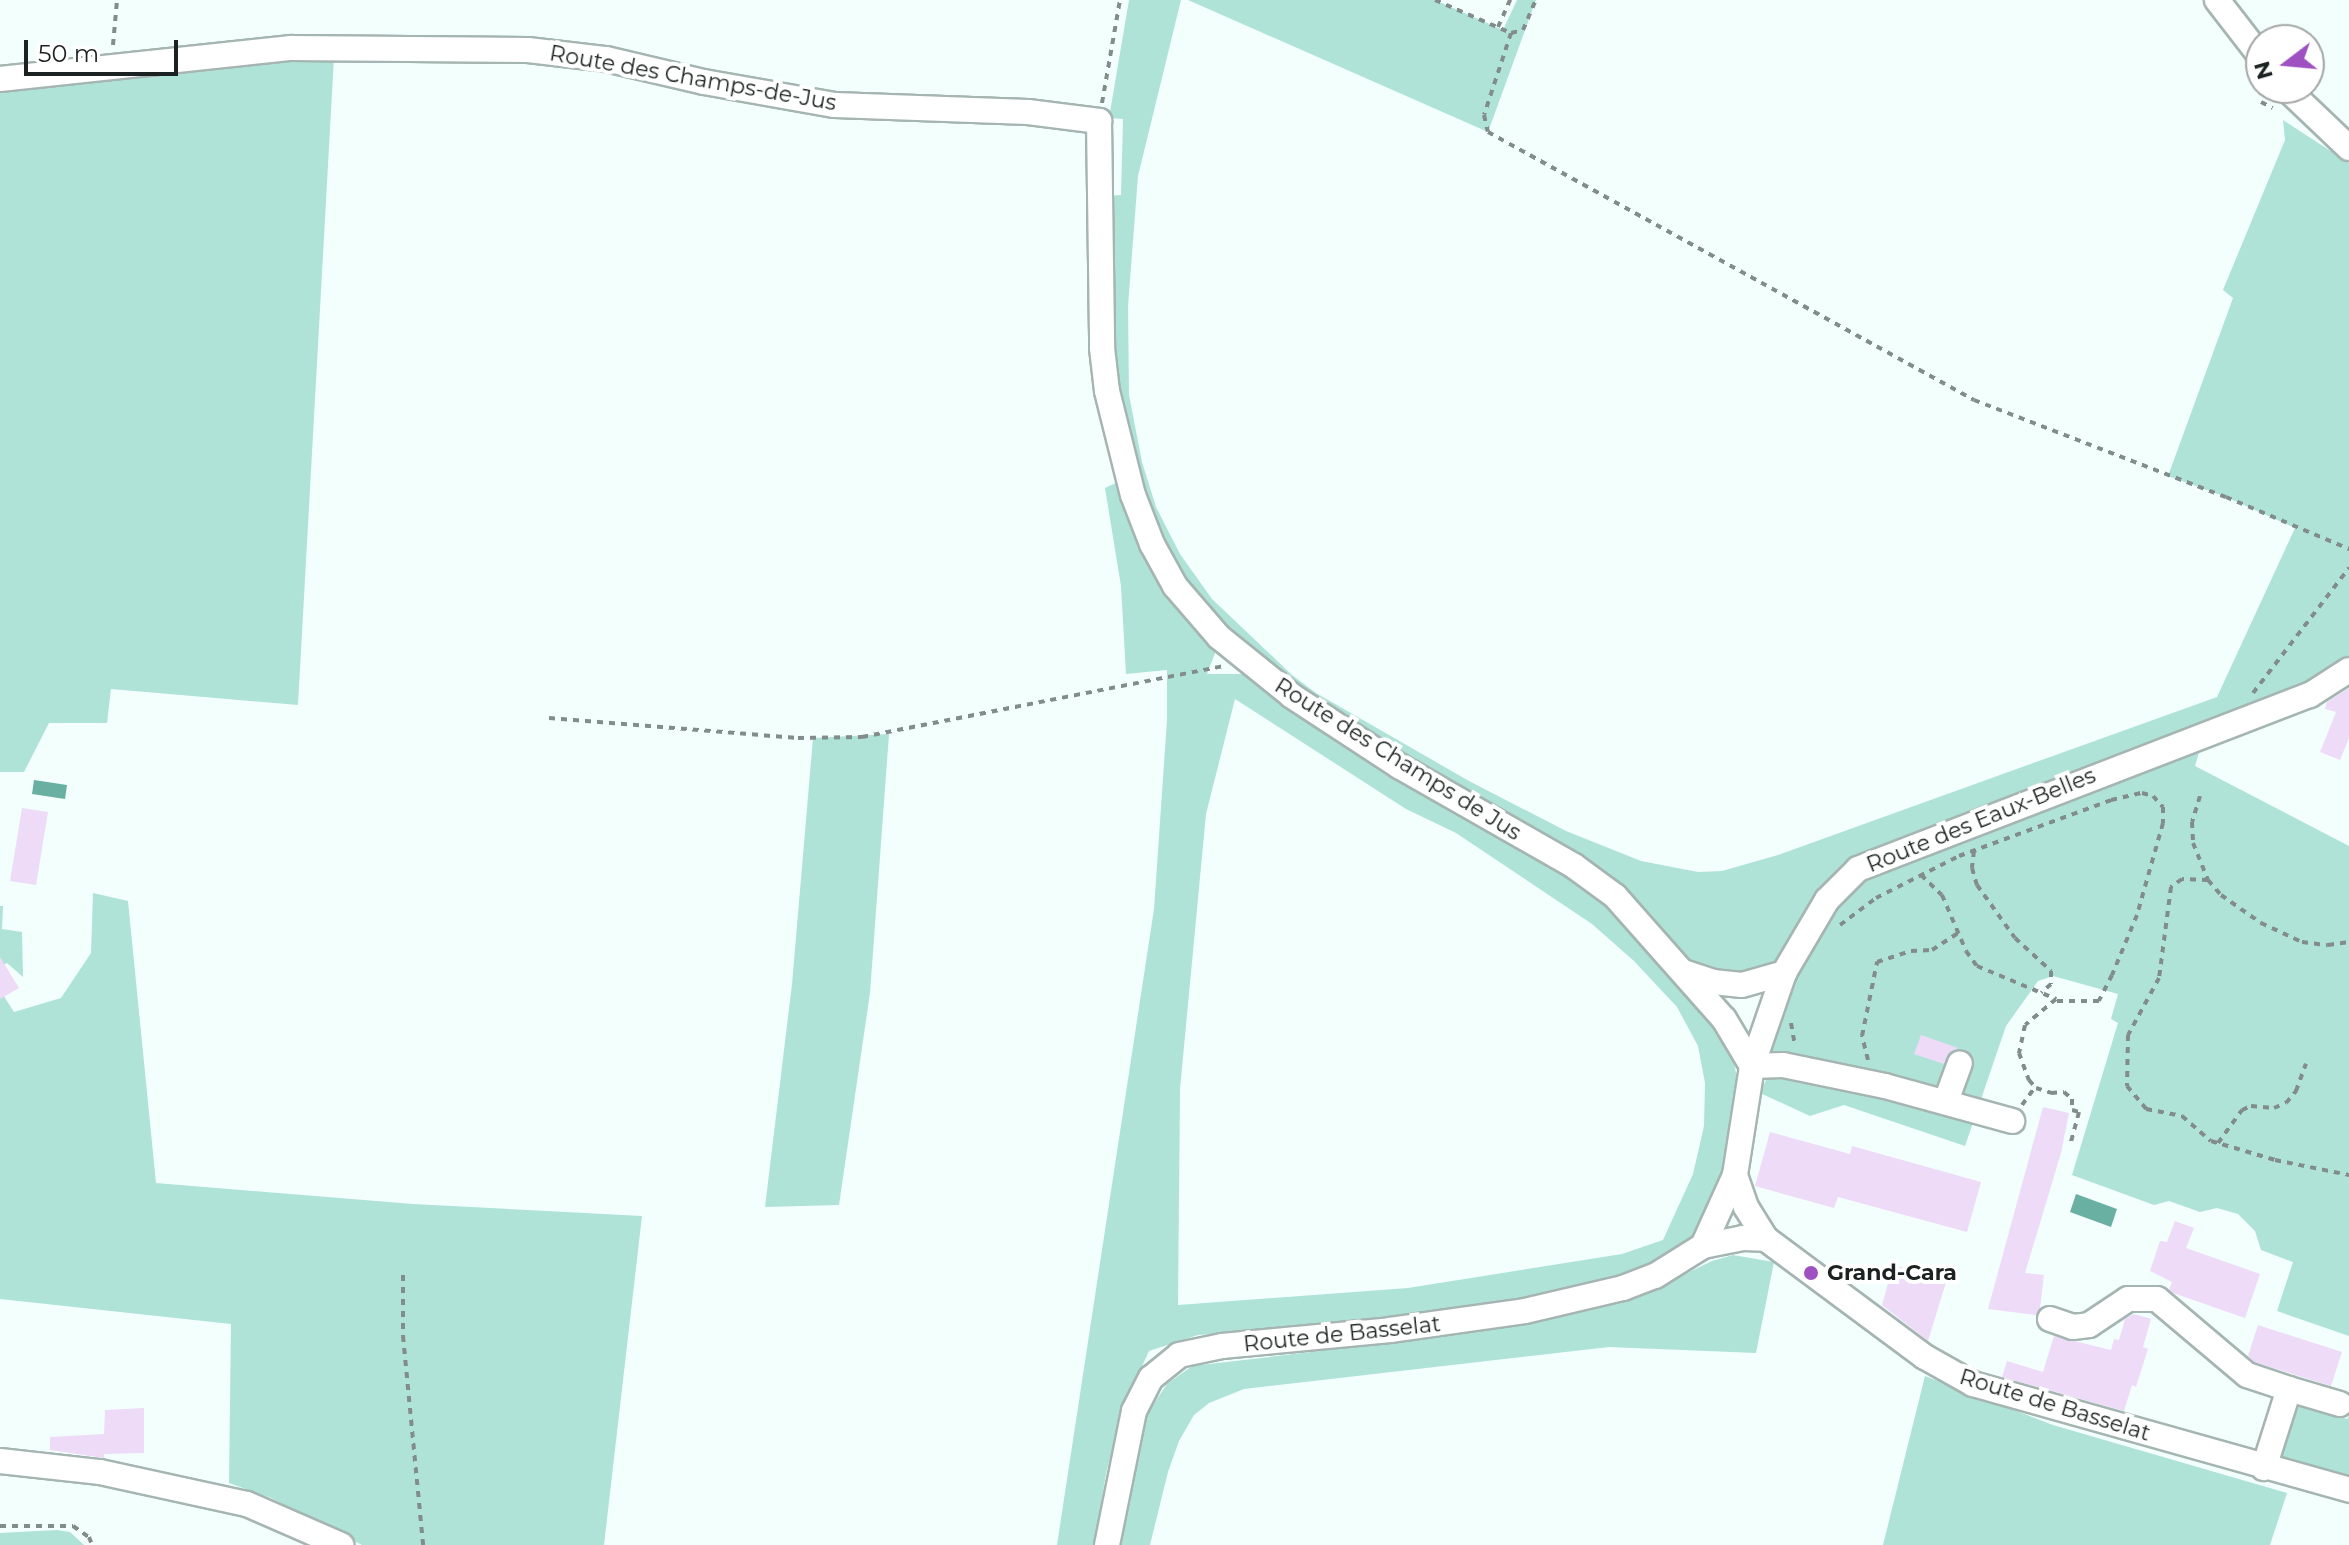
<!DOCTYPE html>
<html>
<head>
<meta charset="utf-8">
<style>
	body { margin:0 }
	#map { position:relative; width:2349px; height:1545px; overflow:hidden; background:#f2fffc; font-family:Montserrat,sans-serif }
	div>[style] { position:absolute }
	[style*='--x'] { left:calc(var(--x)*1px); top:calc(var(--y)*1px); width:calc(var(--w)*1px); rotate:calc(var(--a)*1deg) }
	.green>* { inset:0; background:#afe3d8 }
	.water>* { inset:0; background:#69b0a3 }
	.building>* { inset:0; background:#eedbf8 }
	.path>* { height:4px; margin-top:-2px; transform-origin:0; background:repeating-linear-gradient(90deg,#828c8a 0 6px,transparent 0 12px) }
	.roads { filter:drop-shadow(2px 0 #a5b5b1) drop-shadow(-2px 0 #a5b5b1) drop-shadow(0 2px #a5b5b1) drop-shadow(0 -2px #a5b5b1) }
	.minor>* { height:24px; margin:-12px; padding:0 12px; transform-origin:12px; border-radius:12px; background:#fff }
	.dots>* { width:22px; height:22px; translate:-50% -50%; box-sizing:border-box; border:4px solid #fff; border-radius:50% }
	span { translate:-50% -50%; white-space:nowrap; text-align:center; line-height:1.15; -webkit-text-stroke:8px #fff; paint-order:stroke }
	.street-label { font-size:22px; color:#1c2221 }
	.poi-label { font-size:22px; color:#1c2221; font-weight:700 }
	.left { translate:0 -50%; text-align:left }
	.north { position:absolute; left:2245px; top:24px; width:80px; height:80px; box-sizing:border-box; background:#fff; border:2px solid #a4a7a6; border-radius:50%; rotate:254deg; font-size:22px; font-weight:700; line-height:32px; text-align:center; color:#1c2221 }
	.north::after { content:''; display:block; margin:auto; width:28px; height:36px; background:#9f51c2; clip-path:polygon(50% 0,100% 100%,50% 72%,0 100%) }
	.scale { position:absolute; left:24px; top:40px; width:154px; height:36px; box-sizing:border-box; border:4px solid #1c2221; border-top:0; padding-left:10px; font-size:24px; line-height:28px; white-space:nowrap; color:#1c2221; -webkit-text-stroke:6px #fff; paint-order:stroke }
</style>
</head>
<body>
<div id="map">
	<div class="green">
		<div style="clip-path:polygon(1129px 0,1181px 0,1138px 176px,1128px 306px,1129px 395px,1142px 462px,1156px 507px,1180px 554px,1212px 599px,1292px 675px,1316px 693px,1469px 781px,1566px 831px,1641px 861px,1698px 872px,1722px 871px,1778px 855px,2217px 697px,2295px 528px,2226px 497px,2168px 476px,2233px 298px,2223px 290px,2285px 140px,2283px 120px,2349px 163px,2349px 657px,2299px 686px,1888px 843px,1858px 859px,1833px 876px,1812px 899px,1781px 964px,1745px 979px,1696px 967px,1680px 956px,1636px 906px,1298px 693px,1198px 604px,1155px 534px,1112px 378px,1107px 196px,1121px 195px,1123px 119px,1109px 118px)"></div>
		<div style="clip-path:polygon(1188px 0,1435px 0,1503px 30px,1517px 0,1536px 0,1488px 132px)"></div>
		<div style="clip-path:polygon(334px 57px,298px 705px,111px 689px,107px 723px,49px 723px,24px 772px,0 772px,0 88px)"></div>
		<div style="clip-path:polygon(evenodd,1120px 481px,1217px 648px,1207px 674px,1242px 674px,1257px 682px,1327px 730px,1508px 844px,1578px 879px,1611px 906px,1705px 1011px,1732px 1052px,1738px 1083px,1722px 1173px,1703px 1225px,1688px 1242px,1649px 1267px,1563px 1294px,1353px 1324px,1198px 1335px,1149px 1351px,1121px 1413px,1106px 1474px,1094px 1545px,1057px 1545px,1154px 909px,1167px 720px,1167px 670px,1126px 674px,1121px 586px,1105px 488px,1120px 481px,1235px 699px,1406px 809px,1456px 833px,1592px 924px,1634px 961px,1677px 1007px,1698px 1046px,1705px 1083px,1704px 1126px,1693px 1174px,1663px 1240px,1622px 1254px,1408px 1288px,1178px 1305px,1180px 1089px,1206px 814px,1235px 699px)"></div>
		<div style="clip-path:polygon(889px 734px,870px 993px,839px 1205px,765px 1207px,792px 984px,813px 738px)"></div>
		<div style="clip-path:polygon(2201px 746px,2195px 766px,2349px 846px,2349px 1336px,2277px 1311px,2293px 1262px,2261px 1250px,2255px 1231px,2238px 1214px,2217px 1208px,2200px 1212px,2169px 1201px,2154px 1205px,2072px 1175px,2118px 1023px,2111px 1019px,2118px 994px,2053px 976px,2038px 981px,2006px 1026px,1965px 1146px,1844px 1105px,1810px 1116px,1760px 1093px,1777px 1056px,1769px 1048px,1771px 1035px,1824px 918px,1858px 883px,1878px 871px)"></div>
		<div style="clip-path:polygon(93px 893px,128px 901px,156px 1183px,413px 1204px,642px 1216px,604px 1545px,362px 1545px,271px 1498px,229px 1483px,231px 1324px,0 1299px,0 990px,14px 1012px,61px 998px,91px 953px)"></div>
		<div style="clip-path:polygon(0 906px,3px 906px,2px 929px,22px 932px,23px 977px,7px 963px,0 967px)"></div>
		<div style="clip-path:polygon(1733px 1255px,1774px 1262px,1756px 1353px,1609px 1347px,1244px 1389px,1209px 1403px,1194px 1415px,1179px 1441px,1168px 1472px,1150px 1545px,1118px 1545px,1144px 1418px,1167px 1384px,1192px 1366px,1397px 1342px,1535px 1320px,1642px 1295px,1712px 1261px)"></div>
		<div style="clip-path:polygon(1925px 1376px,2053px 1425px,2287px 1493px,2270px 1545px,1883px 1545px)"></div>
		<div style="clip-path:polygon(2292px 1404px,2347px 1419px,2349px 1416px,2349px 1477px,2277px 1459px)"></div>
		<div style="clip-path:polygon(57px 1530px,70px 1532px,84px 1545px,0 1545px,0 1533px)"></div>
	</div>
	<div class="water">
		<div style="clip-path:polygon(34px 780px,67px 785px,65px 799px,32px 794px)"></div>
		<div style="clip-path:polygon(2076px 1194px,2117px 1209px,2111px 1227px,2070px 1212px)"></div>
	</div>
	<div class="building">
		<div style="clip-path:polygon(2349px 688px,2349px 738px,2340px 760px,2320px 752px,2336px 712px,2325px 709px,2327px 702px)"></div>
		<div style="clip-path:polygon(22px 808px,48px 812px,36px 885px,10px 881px)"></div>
		<div style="clip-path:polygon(0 957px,19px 988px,0 999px)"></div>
		<div style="clip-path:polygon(1921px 1035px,1958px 1048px,1950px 1052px,1944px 1064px,1914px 1054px)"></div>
		<div style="clip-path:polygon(2043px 1107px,2069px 1113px,2061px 1153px,2025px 1273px,2044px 1275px,2040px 1308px,2036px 1315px,1988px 1309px)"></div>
		<div style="clip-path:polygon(1770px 1132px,1850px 1154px,1852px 1146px,1981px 1182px,1967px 1232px,1838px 1197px,1834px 1208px,1755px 1186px)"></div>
		<div style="clip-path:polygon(2175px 1221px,2194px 1228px,2186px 1248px,2260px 1274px,2245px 1318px,2173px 1293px,2169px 1290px,2172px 1282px,2150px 1271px,2160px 1241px,2167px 1242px)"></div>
		<div style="clip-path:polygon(1893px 1265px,1947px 1279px,1928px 1341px,1882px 1305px)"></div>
		<div style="clip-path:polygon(2134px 1314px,2151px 1319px,2143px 1347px,2148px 1349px,2136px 1387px,2132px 1385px,2124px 1411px,2002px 1377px,2007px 1361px,2043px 1372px,2054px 1336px,2111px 1350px,2114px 1339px,2119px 1340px,2125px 1319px)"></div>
		<div style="clip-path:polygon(2258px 1325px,2342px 1352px,2331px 1386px,2254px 1362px,2248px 1356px)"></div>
		<div style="clip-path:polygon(144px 1408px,144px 1453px,104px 1454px,104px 1458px,50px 1450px,50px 1437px,104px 1434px,105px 1410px)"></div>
	</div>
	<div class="path">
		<div style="--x:1435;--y:0;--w:83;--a:23.5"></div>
		<div style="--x:1511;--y:33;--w:12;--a:-14"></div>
		<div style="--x:1523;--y:30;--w:33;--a:-67"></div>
		<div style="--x:1498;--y:27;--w:30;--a:-66"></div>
		<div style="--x:1511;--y:33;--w:86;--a:108.2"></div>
		<div style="--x:1484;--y:115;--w:17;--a:77"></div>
		<div style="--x:1488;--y:132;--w:555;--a:28.87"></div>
		<div style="--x:1974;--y:400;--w:270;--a:21.1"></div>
		<div style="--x:2226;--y:497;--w:134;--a:22.9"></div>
		<div style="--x:113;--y:45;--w:45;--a:-84.9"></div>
		<div style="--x:2261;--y:102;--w:13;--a:27"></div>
		<div style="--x:1102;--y:103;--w:105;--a:-80.1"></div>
		<div style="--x:2253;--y:693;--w:158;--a:-52.5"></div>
		<div style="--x:549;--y:718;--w:250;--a:4.6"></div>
		<div style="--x:798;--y:738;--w:64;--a:-0.9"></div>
		<div style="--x:862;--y:737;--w:368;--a:-11.1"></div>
		<div style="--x:2200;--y:796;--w:27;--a:107"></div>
		<div style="--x:2192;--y:822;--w:21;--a:87"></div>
		<div style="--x:2193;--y:843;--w:40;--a:68"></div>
		<div style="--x:2208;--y:880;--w:20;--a:49"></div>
		<div style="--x:2221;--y:895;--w:49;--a:35"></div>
		<div style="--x:2261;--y:923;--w:45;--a:24.9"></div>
		<div style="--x:2302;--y:942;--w:26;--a:7"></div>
		<div style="--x:2328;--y:945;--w:21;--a:-8"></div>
		<div style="--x:1974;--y:851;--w:17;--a:97"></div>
		<div style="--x:1972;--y:868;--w:18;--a:74"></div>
		<div style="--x:1977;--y:885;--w:65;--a:54.4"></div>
		<div style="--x:2015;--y:938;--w:49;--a:42.5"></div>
		<div style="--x:2051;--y:971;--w:13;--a:90"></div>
		<div style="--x:2051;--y:984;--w:13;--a:138"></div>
		<div style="--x:1921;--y:875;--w:29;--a:44"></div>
		<div style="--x:1942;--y:895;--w:61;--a:66.8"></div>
		<div style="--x:1966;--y:951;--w:19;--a:54"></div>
		<div style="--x:1977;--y:966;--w:86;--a:22.7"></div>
		<div style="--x:2056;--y:999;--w:40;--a:140"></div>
		<div style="--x:2025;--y:1025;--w:29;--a:102"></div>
		<div style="--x:2019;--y:1053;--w:29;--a:70"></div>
		<div style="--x:2029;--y:1080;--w:11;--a:49"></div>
		<div style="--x:2036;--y:1088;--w:16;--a:18"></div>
		<div style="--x:2051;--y:1093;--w:13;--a:-4"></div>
		<div style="--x:2064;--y:1092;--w:11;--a:41"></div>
		<div style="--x:2072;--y:1099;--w:11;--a:90"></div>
		<div style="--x:2072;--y:1110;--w:7;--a:16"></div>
		<div style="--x:2079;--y:1112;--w:34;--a:105"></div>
		<div style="--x:2208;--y:880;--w:26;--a:-178"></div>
		<div style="--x:2182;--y:879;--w:14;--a:144"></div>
		<div style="--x:2171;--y:887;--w:92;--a:97.5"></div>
		<div style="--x:2159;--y:978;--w:65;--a:118.5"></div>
		<div style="--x:2128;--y:1035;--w:51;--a:91.1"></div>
		<div style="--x:2127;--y:1086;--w:30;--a:50"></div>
		<div style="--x:2146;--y:1109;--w:37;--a:11"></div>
		<div style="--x:2182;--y:1116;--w:38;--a:41"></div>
		<div style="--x:2211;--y:1141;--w:67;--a:16.5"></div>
		<div style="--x:2275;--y:1160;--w:76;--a:11.5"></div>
		<div style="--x:1840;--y:925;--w:45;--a:-36.9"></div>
		<div style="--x:1876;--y:898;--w:93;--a:-26.8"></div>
		<div style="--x:1959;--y:856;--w:162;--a:-20.2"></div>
		<div style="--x:2111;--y:800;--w:32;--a:-13"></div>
		<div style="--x:2142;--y:793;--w:11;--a:15"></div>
		<div style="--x:2153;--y:796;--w:15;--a:48"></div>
		<div style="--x:2163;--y:807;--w:16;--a:90"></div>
		<div style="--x:2163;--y:823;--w:96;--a:105.8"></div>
		<div style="--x:2137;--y:915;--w:65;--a:112.6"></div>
		<div style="--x:2112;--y:975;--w:29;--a:117"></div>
		<div style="--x:2099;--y:1001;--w:43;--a:180"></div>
		<div style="--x:1791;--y:1023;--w:23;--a:80"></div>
		<div style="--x:1868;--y:1060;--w:25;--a:-104"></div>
		<div style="--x:1862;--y:1036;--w:76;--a:-78.5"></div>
		<div style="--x:1877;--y:962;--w:36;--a:-18"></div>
		<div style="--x:1911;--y:951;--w:21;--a:-3"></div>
		<div style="--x:1932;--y:950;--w:33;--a:-33"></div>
		<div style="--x:2022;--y:1105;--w:22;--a:-54"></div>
		<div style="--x:2218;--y:1143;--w:41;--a:-54"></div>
		<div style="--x:2242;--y:1110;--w:10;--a:-24"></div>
		<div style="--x:2251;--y:1106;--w:23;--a:5"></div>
		<div style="--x:2274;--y:1108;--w:13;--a:-23"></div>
		<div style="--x:2286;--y:1103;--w:16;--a:-50"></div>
		<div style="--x:2296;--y:1091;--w:29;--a:-70"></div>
		<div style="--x:403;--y:1275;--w:61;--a:90"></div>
		<div style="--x:403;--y:1336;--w:210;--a:84.5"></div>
		<div style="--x:0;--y:1526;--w:73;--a:0"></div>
		<div style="--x:73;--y:1526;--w:19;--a:35"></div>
		<div style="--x:89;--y:1537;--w:9;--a:69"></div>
	</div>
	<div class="roads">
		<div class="minor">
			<div style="--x:2217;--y:0;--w:72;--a:52.3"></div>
			<div style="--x:0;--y:79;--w:293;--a:-6.1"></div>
			<div style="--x:291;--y:48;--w:237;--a:0.5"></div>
			<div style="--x:528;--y:50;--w:79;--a:6.6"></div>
			<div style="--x:606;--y:59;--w:101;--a:13.2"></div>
			<div style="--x:704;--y:82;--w:133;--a:10"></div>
			<div style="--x:835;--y:105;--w:193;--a:2.1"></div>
			<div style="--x:1028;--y:112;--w:72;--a:7.2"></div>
			<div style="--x:1099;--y:121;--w:227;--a:89.2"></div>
			<div style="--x:1102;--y:348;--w:43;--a:83.4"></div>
			<div style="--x:1107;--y:391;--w:107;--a:76"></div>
			<div style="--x:1133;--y:495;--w:53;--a:68.8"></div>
			<div style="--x:1152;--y:544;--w:48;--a:61.3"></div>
			<div style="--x:1175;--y:586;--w:67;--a:49.2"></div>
			<div style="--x:1219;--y:637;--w:94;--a:38.9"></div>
			<div style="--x:1292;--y:696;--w:128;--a:33.2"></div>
			<div style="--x:1399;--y:766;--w:202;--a:29.7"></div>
			<div style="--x:1574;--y:866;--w:51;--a:36.2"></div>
			<div style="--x:1615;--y:896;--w:164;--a:48.5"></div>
			<div style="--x:1724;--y:1019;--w:55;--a:59.2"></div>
			<div style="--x:2286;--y:88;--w:87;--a:43.6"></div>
			<div style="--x:1686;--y:973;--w:28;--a:18"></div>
			<div style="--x:1713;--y:982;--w:29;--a:6"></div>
			<div style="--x:1742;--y:985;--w:44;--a:-15.9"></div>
			<div style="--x:1752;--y:1066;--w:31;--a:-2"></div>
			<div style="--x:1783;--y:1065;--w:104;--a:11.6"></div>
			<div style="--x:1885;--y:1086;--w:132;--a:15.4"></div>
			<div style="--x:1946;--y:1101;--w:40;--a:-69.8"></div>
			<div style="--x:1766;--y:1239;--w:38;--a:-122"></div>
			<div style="--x:1746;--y:1207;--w:34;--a:-109"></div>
			<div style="--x:1735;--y:1175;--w:110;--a:-81.1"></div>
			<div style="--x:1752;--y:1066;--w:98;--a:-71"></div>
			<div style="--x:1784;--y:973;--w:85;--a:-59.5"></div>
			<div style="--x:1827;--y:900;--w:44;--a:-45"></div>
			<div style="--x:1858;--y:869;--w:484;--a:-21.1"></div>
			<div style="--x:2310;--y:695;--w:46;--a:-32.7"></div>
			<div style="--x:1703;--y:1246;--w:78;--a:-65.7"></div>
			<div style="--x:2050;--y:1319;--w:24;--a:19"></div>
			<div style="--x:2073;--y:1327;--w:16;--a:-7"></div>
			<div style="--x:2089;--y:1325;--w:47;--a:-33.7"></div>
			<div style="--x:2128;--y:1299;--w:29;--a:0"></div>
			<div style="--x:2157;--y:1299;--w:118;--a:40.2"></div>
			<div style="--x:2247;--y:1375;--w:44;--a:18.4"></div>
			<div style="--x:2289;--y:1389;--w:83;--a:107.6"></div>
			<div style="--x:2289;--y:1389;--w:53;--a:16.4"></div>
			<div style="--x:0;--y:1461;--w:101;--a:6.3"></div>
			<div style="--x:100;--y:1472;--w:150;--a:12.3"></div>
			<div style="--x:247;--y:1504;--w:103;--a:23.6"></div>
			<div style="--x:1107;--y:1545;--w:137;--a:-78.6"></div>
			<div style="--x:1134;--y:1411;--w:37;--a:-63"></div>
			<div style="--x:1151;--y:1378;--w:36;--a:-39"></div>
			<div style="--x:1179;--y:1355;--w:44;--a:-11.8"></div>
			<div style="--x:1222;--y:1346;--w:169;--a:-5.4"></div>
			<div style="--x:1390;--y:1330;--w:136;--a:-8"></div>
			<div style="--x:1525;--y:1311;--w:101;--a:-13.2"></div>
			<div style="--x:1623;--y:1288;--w:34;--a:-21"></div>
			<div style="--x:1655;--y:1276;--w:57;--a:-32"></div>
			<div style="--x:1703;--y:1246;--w:41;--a:-11.3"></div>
			<div style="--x:1743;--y:1238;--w:23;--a:2"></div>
			<div style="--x:1766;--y:1239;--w:198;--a:36.6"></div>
			<div style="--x:1925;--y:1357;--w:55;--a:29.4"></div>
			<div style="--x:1973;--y:1384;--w:391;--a:15.7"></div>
		</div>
	</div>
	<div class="dots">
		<div style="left:1811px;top:1273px;background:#9f51c2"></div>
	</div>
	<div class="street-label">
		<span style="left:693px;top:78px;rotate:10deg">Route des Champs-de-Jus</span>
		<span style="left:1398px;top:759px;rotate:32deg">Route des Champs de Jus</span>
		<span style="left:1981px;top:820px;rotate:-22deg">Route des Eaux-Belles</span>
		<span style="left:1342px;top:1334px;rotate:-6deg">Route de Basselat</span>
		<span style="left:2055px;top:1405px;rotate:17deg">Route de Basselat</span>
	</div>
	<div class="poi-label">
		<span class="left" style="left:1827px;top:1273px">Grand-Cara</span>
	</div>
	<div class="north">N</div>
	<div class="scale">50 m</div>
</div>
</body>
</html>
